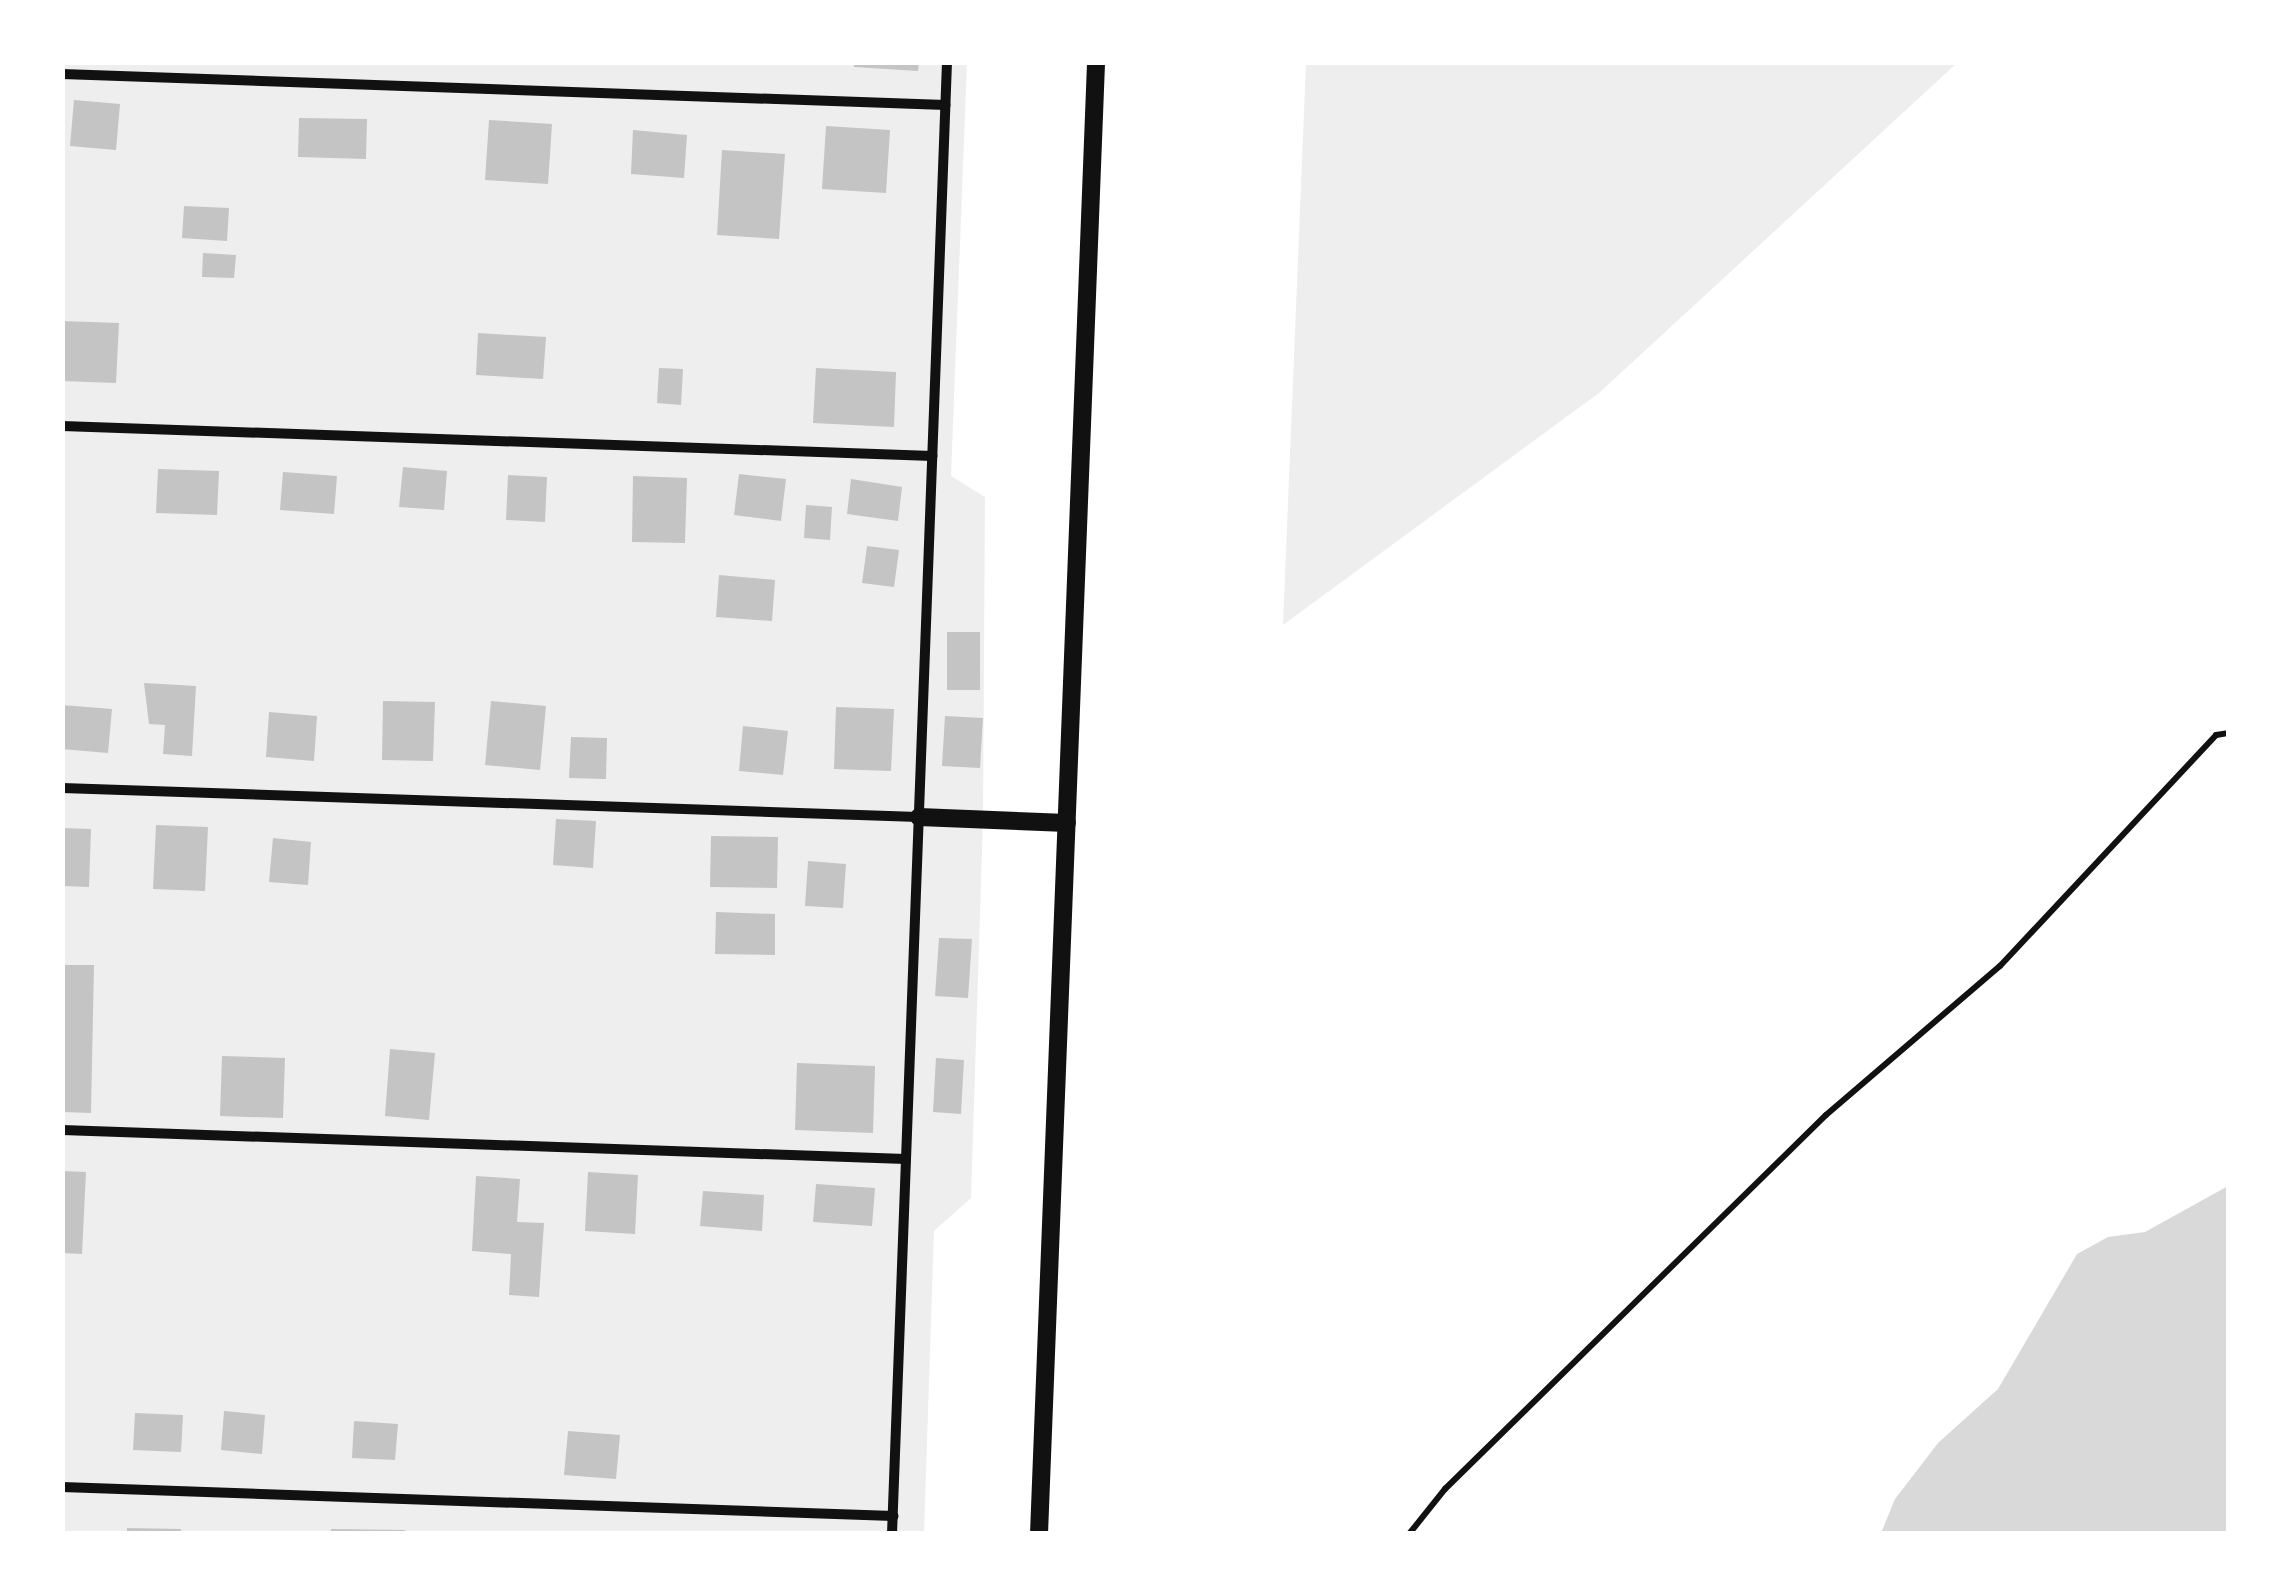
<!DOCTYPE html>
<html>
<head>
<meta charset="utf-8">
<style>
	body { margin:0 }
	#map { position:relative; width:2291px; height:1596px; overflow:hidden; background:#fff; font-family:"Golos Text",sans-serif }
	div>[style] { position:absolute }
	[style*='--x'] { left:calc(var(--x)*1px); top:calc(var(--y)*1px); width:calc(var(--w)*1px); rotate:calc(var(--a)*1deg) }
	.green>* { inset:0; background:#eee }
	.water>* { inset:0; background:#d9d9d9 }
	.building>* { inset:0; background:#c4c4c4 }
	.path>* { height:6px; margin:-3px; padding:0 3px; transform-origin:3px; border-radius:3px; background:#111 }
	.minor>* { height:10px; margin:-5px; padding:0 5px; transform-origin:5px; border-radius:5px; background:#111 }
	.tertiary>* { height:18px; margin:-9px; padding:0 9px; transform-origin:9px; border-radius:9px; background:#111 }
	span { translate:-50% -50%; white-space:nowrap; text-align:center; line-height:1.15; -webkit-text-stroke:10px #fff; paint-order:stroke }
	.frame { position:absolute; inset:0; border:65px solid #fff; pointer-events:none }
</style>
</head>
<body>
<div id="map">
	<div class="green">
		<div style="clip-path:polygon(62px 63px,967px 63px,951px 476px,985px 497px,983px 820px,971px 1198px,934px 1231px,924px 1533px,63px 1533px)"></div>
		<div style="clip-path:polygon(1306px 63px,1306px 62px,1957px 63px,1599px 393px,1283px 625px)"></div>
	</div>
	<div class="water">
		<div style="clip-path:polygon(2228px 1186px,2228px 1533px,1881px 1533px,1895px 1499px,1938px 1443px,1998px 1389px,2077px 1254px,2108px 1237px,2145px 1232px)"></div>
	</div>
	<div class="building">
		<div style="clip-path:polygon(854px 62px,919px 62px,918px 71px,854px 67px)"></div>
		<div style="clip-path:polygon(74px 100px,120px 104px,116px 150px,70px 146px)"></div>
		<div style="clip-path:polygon(299px 118px,367px 119px,366px 159px,298px 157px)"></div>
		<div style="clip-path:polygon(489px 120px,552px 124px,548px 184px,485px 180px)"></div>
		<div style="clip-path:polygon(826px 126px,890px 130px,886px 193px,822px 189px)"></div>
		<div style="clip-path:polygon(633px 130px,687px 135px,684px 178px,631px 174px)"></div>
		<div style="clip-path:polygon(722px 150px,785px 154px,779px 239px,717px 235px)"></div>
		<div style="clip-path:polygon(184px 206px,229px 208px,227px 241px,182px 238px)"></div>
		<div style="clip-path:polygon(203px 253px,236px 255px,234px 278px,202px 277px)"></div>
		<div style="clip-path:polygon(62px 321px,119px 323px,116px 383px,62px 381px)"></div>
		<div style="clip-path:polygon(478px 333px,546px 337px,543px 379px,476px 375px)"></div>
		<div style="clip-path:polygon(659px 368px,683px 369px,681px 405px,657px 403px)"></div>
		<div style="clip-path:polygon(816px 368px,896px 372px,894px 427px,813px 423px)"></div>
		<div style="clip-path:polygon(403px 467px,447px 471px,444px 510px,399px 507px)"></div>
		<div style="clip-path:polygon(158px 469px,219px 471px,217px 515px,156px 513px)"></div>
		<div style="clip-path:polygon(283px 472px,337px 476px,334px 514px,280px 510px)"></div>
		<div style="clip-path:polygon(739px 474px,786px 479px,781px 521px,734px 515px)"></div>
		<div style="clip-path:polygon(508px 475px,547px 477px,545px 522px,506px 520px)"></div>
		<div style="clip-path:polygon(633px 476px,687px 478px,685px 543px,632px 542px)"></div>
		<div style="clip-path:polygon(851px 479px,902px 487px,898px 521px,847px 514px)"></div>
		<div style="clip-path:polygon(806px 505px,832px 507px,830px 540px,804px 538px)"></div>
		<div style="clip-path:polygon(867px 546px,899px 550px,894px 587px,862px 583px)"></div>
		<div style="clip-path:polygon(719px 575px,775px 580px,772px 621px,716px 617px)"></div>
		<div style="clip-path:polygon(947px 632px,980px 632px,980px 690px,947px 690px)"></div>
		<div style="clip-path:polygon(144px 683px,196px 686px,192px 756px,163px 754px,165px 725px,149px 724px)"></div>
		<div style="clip-path:polygon(383px 701px,435px 702px,433px 761px,382px 760px)"></div>
		<div style="clip-path:polygon(491px 701px,546px 706px,540px 770px,485px 765px)"></div>
		<div style="clip-path:polygon(62px 705px,112px 709px,108px 753px,62px 749px)"></div>
		<div style="clip-path:polygon(836px 707px,894px 709px,891px 771px,834px 769px)"></div>
		<div style="clip-path:polygon(269px 712px,317px 716px,314px 761px,266px 757px)"></div>
		<div style="clip-path:polygon(945px 716px,983px 718px,980px 768px,942px 766px)"></div>
		<div style="clip-path:polygon(743px 726px,788px 731px,783px 775px,739px 771px)"></div>
		<div style="clip-path:polygon(571px 737px,607px 738px,606px 779px,569px 778px)"></div>
		<div style="clip-path:polygon(556px 819px,596px 821px,593px 868px,553px 865px)"></div>
		<div style="clip-path:polygon(156px 825px,208px 827px,205px 891px,153px 889px)"></div>
		<div style="clip-path:polygon(62px 828px,91px 829px,89px 887px,62px 886px)"></div>
		<div style="clip-path:polygon(711px 836px,778px 837px,777px 888px,710px 887px)"></div>
		<div style="clip-path:polygon(273px 838px,311px 842px,308px 885px,269px 882px)"></div>
		<div style="clip-path:polygon(808px 861px,846px 864px,843px 908px,805px 906px)"></div>
		<div style="clip-path:polygon(716px 912px,775px 914px,775px 955px,715px 954px)"></div>
		<div style="clip-path:polygon(939px 938px,972px 939px,968px 998px,935px 996px)"></div>
		<div style="clip-path:polygon(62px 965px,94px 965px,91px 1113px,62px 1112px)"></div>
		<div style="clip-path:polygon(390px 1049px,435px 1053px,429px 1120px,385px 1116px)"></div>
		<div style="clip-path:polygon(222px 1056px,285px 1058px,283px 1118px,220px 1116px)"></div>
		<div style="clip-path:polygon(936px 1058px,964px 1060px,961px 1114px,933px 1112px)"></div>
		<div style="clip-path:polygon(797px 1063px,875px 1066px,873px 1133px,795px 1130px)"></div>
		<div style="clip-path:polygon(62px 1171px,86px 1172px,82px 1254px,62px 1253px)"></div>
		<div style="clip-path:polygon(588px 1172px,638px 1175px,635px 1234px,585px 1231px)"></div>
		<div style="clip-path:polygon(476px 1176px,520px 1179px,517px 1222px,544px 1223px,539px 1297px,509px 1295px,511px 1254px,472px 1251px)"></div>
		<div style="clip-path:polygon(816px 1184px,875px 1188px,872px 1226px,813px 1222px)"></div>
		<div style="clip-path:polygon(703px 1191px,764px 1195px,762px 1231px,700px 1226px)"></div>
		<div style="clip-path:polygon(224px 1411px,265px 1415px,262px 1454px,221px 1450px)"></div>
		<div style="clip-path:polygon(135px 1413px,183px 1415px,181px 1452px,133px 1450px)"></div>
		<div style="clip-path:polygon(354px 1421px,398px 1424px,395px 1460px,352px 1458px)"></div>
		<div style="clip-path:polygon(568px 1431px,620px 1435px,616px 1479px,564px 1475px)"></div>
		<div style="clip-path:polygon(127px 1528px,181px 1529px,181px 1534px,127px 1534px)"></div>
		<div style="clip-path:polygon(331px 1529px,405px 1530px,405px 1534px,331px 1534px)"></div>
	</div>
	<div class="path">
		<div style="--x:1409;--y:1534;--w:58;--a:-51.3"></div>
		<div style="--x:1445;--y:1489;--w:534;--a:-44.47"></div>
		<div style="--x:1826;--y:1115;--w:229;--a:-40.6"></div>
		<div style="--x:2000;--y:966;--w:316;--a:-46.9"></div>
		<div style="--x:2216;--y:735;--w:12;--a:-9"></div>
	</div>
	<div class="minor">
		<div style="--x:62;--y:74;--w:884;--a:2.01"></div>
		<div style="--x:62;--y:426;--w:871;--a:1.97"></div>
		<div style="--x:62;--y:788;--w:857;--a:1.94"></div>
		<div style="--x:62;--y:1130;--w:844;--a:1.97"></div>
		<div style="--x:62;--y:1487;--w:832;--a:2"></div>
		<div style="--x:892;--y:1534;--w:1473;--a:-87.86"></div>
	</div>
	<div class="tertiary">
		<div style="--x:919;--y:817;--w:148;--a:2.3"></div>
		<div style="--x:1039;--y:1534;--w:1473;--a:-87.78"></div>
	</div>
	<div class="frame"></div>
</div>
</body>
</html>
